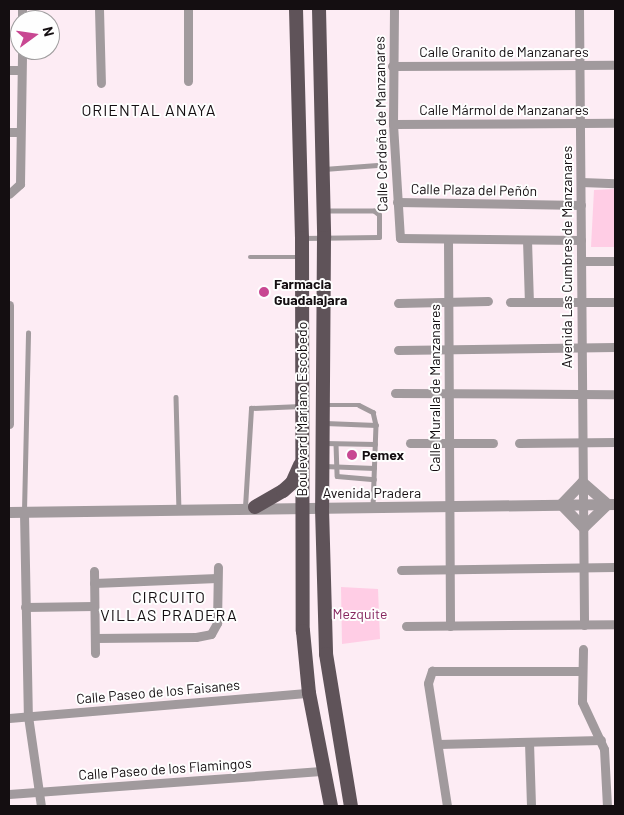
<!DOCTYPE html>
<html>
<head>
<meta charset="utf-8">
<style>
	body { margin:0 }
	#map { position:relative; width:624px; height:815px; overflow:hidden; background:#fdecf4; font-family:Barlow,sans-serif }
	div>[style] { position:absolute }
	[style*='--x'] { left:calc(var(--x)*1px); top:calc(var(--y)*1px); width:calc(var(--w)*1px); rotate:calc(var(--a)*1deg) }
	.green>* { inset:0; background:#ffcde5 }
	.service>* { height:4.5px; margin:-2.25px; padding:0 2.25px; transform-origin:2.25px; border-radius:2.25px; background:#a19a9d }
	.minor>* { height:9px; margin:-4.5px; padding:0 4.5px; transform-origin:4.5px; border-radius:4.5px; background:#a19a9d }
	.tertiary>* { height:11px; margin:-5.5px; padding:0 5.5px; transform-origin:5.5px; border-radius:5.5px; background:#a19a9d }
	.primary>* { height:14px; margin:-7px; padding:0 7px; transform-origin:7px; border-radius:7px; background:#5f5359 }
	.dots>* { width:14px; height:14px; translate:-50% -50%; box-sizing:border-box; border:2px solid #fefefe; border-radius:50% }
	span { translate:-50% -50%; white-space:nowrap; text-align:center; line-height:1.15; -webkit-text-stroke:4px #fefefe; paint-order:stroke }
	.street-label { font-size:14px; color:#140e11 }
	.poi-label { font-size:14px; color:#140e11; font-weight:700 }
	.left { translate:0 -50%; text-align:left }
	.park-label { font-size:14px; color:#872860 }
	.quarter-label { font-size:16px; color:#140e11; letter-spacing:1px }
	.frame { position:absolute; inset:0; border:10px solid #140e11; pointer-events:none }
	.north { position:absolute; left:10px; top:10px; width:50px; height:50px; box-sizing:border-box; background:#fefefe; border:1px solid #a09e9f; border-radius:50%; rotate:76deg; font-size:14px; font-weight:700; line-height:20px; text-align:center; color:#140e11 }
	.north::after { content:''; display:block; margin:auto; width:18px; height:22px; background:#c84792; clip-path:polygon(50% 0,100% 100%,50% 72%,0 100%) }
</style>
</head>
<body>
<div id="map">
	<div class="green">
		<div style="clip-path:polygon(615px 189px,615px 247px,591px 247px,594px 190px)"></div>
		<div style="clip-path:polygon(341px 587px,378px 589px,380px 639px,342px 644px)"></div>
	</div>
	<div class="service">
		<div style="--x:324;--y:169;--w:53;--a:-4.3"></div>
		<div style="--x:303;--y:238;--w:76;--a:-0.8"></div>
		<div style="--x:379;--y:237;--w:22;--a:-90"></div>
		<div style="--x:379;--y:215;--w:6;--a:-141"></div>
		<div style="--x:374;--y:211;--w:48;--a:180"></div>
		<div style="--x:250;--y:257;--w:50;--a:0"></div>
		<div style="--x:176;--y:397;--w:111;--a:88.5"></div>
		<div style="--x:324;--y:405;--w:35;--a:0"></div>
		<div style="--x:359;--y:405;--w:16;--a:27"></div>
		<div style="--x:373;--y:412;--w:13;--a:77"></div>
		<div style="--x:376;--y:425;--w:83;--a:92.1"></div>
		<div style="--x:325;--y:423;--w:51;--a:2.2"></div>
		<div style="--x:324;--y:443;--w:51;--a:1.1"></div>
		<div style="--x:336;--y:444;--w:32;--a:88"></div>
		<div style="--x:337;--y:476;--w:37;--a:5"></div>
		<div style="--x:324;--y:466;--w:50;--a:2.3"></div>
		<div style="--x:245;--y:507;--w:99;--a:-86.5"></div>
		<div style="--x:251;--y:408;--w:50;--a:-2.3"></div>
		<div style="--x:24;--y:511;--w:178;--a:-88.7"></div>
	</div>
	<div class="minor">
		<div style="--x:99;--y:9;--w:74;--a:88.5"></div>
		<div style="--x:394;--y:9;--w:115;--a:90.5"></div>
		<div style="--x:393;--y:124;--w:114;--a:86.5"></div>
		<div style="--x:400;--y:238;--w:181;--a:0.6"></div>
		<div style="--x:579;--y:9;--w:616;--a:89.53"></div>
		<div style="--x:22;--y:20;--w:11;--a:-90"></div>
		<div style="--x:392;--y:66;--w:223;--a:-0.3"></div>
		<div style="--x:9;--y:70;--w:12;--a:0"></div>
		<div style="--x:188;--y:81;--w:72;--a:-90"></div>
		<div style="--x:393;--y:124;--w:222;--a:-0.3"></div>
		<div style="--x:9;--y:132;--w:11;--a:0"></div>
		<div style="--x:581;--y:182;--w:34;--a:2"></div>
		<div style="--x:9;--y:194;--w:15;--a:-42"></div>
		<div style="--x:20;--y:184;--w:134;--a:-89.1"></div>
		<div style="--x:397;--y:202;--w:184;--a:0.9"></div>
		<div style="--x:448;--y:240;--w:386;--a:89.7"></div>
		<div style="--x:527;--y:240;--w:62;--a:88.2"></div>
		<div style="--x:581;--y:261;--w:34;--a:0"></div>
		<div style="--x:510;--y:302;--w:105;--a:0"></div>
		<div style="--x:398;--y:303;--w:90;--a:-1.3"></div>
		<div style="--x:9;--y:305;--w:119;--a:90"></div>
		<div style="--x:398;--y:350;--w:217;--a:-0.8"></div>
		<div style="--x:395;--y:393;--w:220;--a:0.3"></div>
		<div style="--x:410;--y:443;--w:83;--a:0"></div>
		<div style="--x:519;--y:443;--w:96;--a:-0.6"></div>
		<div style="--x:24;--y:513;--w:203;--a:88.9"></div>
		<div style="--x:28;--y:716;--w:91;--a:81.8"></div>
		<div style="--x:401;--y:570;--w:214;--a:-0.8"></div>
		<div style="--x:94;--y:571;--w:82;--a:89.3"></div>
		<div style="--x:94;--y:583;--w:123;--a:-2.3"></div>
		<div style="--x:25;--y:607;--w:69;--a:-0.8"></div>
		<div style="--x:406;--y:626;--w:209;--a:-0.5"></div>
		<div style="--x:95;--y:638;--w:101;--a:-0.6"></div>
		<div style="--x:196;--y:637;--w:15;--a:-11"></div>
		<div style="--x:211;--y:634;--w:13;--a:-61"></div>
		<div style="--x:217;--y:623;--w:56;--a:-89"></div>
		<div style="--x:583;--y:649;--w:53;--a:91.1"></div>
		<div style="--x:582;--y:702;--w:52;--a:64.9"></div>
		<div style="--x:604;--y:749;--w:57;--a:87"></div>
		<div style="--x:9;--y:718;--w:301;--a:-4.8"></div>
		<div style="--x:529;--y:742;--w:64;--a:88.2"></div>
		<div style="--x:438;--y:744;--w:163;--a:-1.4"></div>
		<div style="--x:9;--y:794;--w:316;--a:-4.2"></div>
		<div style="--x:447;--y:806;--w:124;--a:-98.8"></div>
		<div style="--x:428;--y:683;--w:13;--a:-72"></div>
		<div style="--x:432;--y:671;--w:149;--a:0"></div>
	</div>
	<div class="tertiary">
		<div style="--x:582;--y:482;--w:33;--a:41"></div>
		<div style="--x:607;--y:504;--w:33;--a:136"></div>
		<div style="--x:583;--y:527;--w:32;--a:-134"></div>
		<div style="--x:561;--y:504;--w:30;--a:-46"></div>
		<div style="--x:9;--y:512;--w:606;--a:-0.76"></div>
	</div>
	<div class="primary">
		<div style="--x:296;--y:9;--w:229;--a:88.5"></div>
		<div style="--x:302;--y:238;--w:393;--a:89.9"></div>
		<div style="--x:303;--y:631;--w:62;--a:84.5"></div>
		<div style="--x:309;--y:693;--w:115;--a:79"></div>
		<div style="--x:319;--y:9;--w:229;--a:88.7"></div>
		<div style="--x:324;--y:238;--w:270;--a:90.4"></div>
		<div style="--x:322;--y:508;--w:146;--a:88.4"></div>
		<div style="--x:326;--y:654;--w:154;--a:80.7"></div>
		<div style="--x:255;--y:507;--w:32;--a:-30"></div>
		<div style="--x:283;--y:491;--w:12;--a:-42"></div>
		<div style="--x:292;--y:483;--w:20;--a:-66"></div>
	</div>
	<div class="dots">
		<div style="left:264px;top:292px;background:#c84792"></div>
		<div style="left:352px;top:455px;background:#c84792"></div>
	</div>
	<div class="street-label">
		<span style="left:504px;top:52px">Calle Granito de Manzanares</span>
		<span style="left:504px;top:110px">Calle Mármol de Manzanares</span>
		<span style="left:381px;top:124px;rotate:-91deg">Calle Cerdeña de Manzanares</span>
		<span style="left:474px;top:190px;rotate:1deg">Calle Plaza del Peñón</span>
		<span style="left:567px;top:257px;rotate:-90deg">Avenida Las Cumbres de Manzanares</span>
		<span style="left:435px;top:388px;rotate:-90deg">Calle Muralla de Manzanares</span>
		<span style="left:302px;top:409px;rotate:-90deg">Boulevard Mariano Escobedo</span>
		<span style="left:372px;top:493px">Avenida Pradera</span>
		<span style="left:158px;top:692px;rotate:-5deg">Calle Paseo de los Faisanes</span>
		<span style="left:165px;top:769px;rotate:-4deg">Calle Paseo de los Flamingos</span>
	</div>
	<div class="poi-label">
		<span class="left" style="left:274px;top:292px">Farmacia<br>Guadalajara</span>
		<span class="left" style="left:362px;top:455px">Pemex</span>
	</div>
	<div class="park-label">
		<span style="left:360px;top:614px">Mezquite</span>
	</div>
	<div class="quarter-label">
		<span style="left:149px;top:110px">ORIENTAL ANAYA</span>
		<span style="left:169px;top:606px">CIRCUITO<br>VILLAS PRADERA</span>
	</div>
	<div class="frame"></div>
	<div class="north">N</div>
</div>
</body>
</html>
